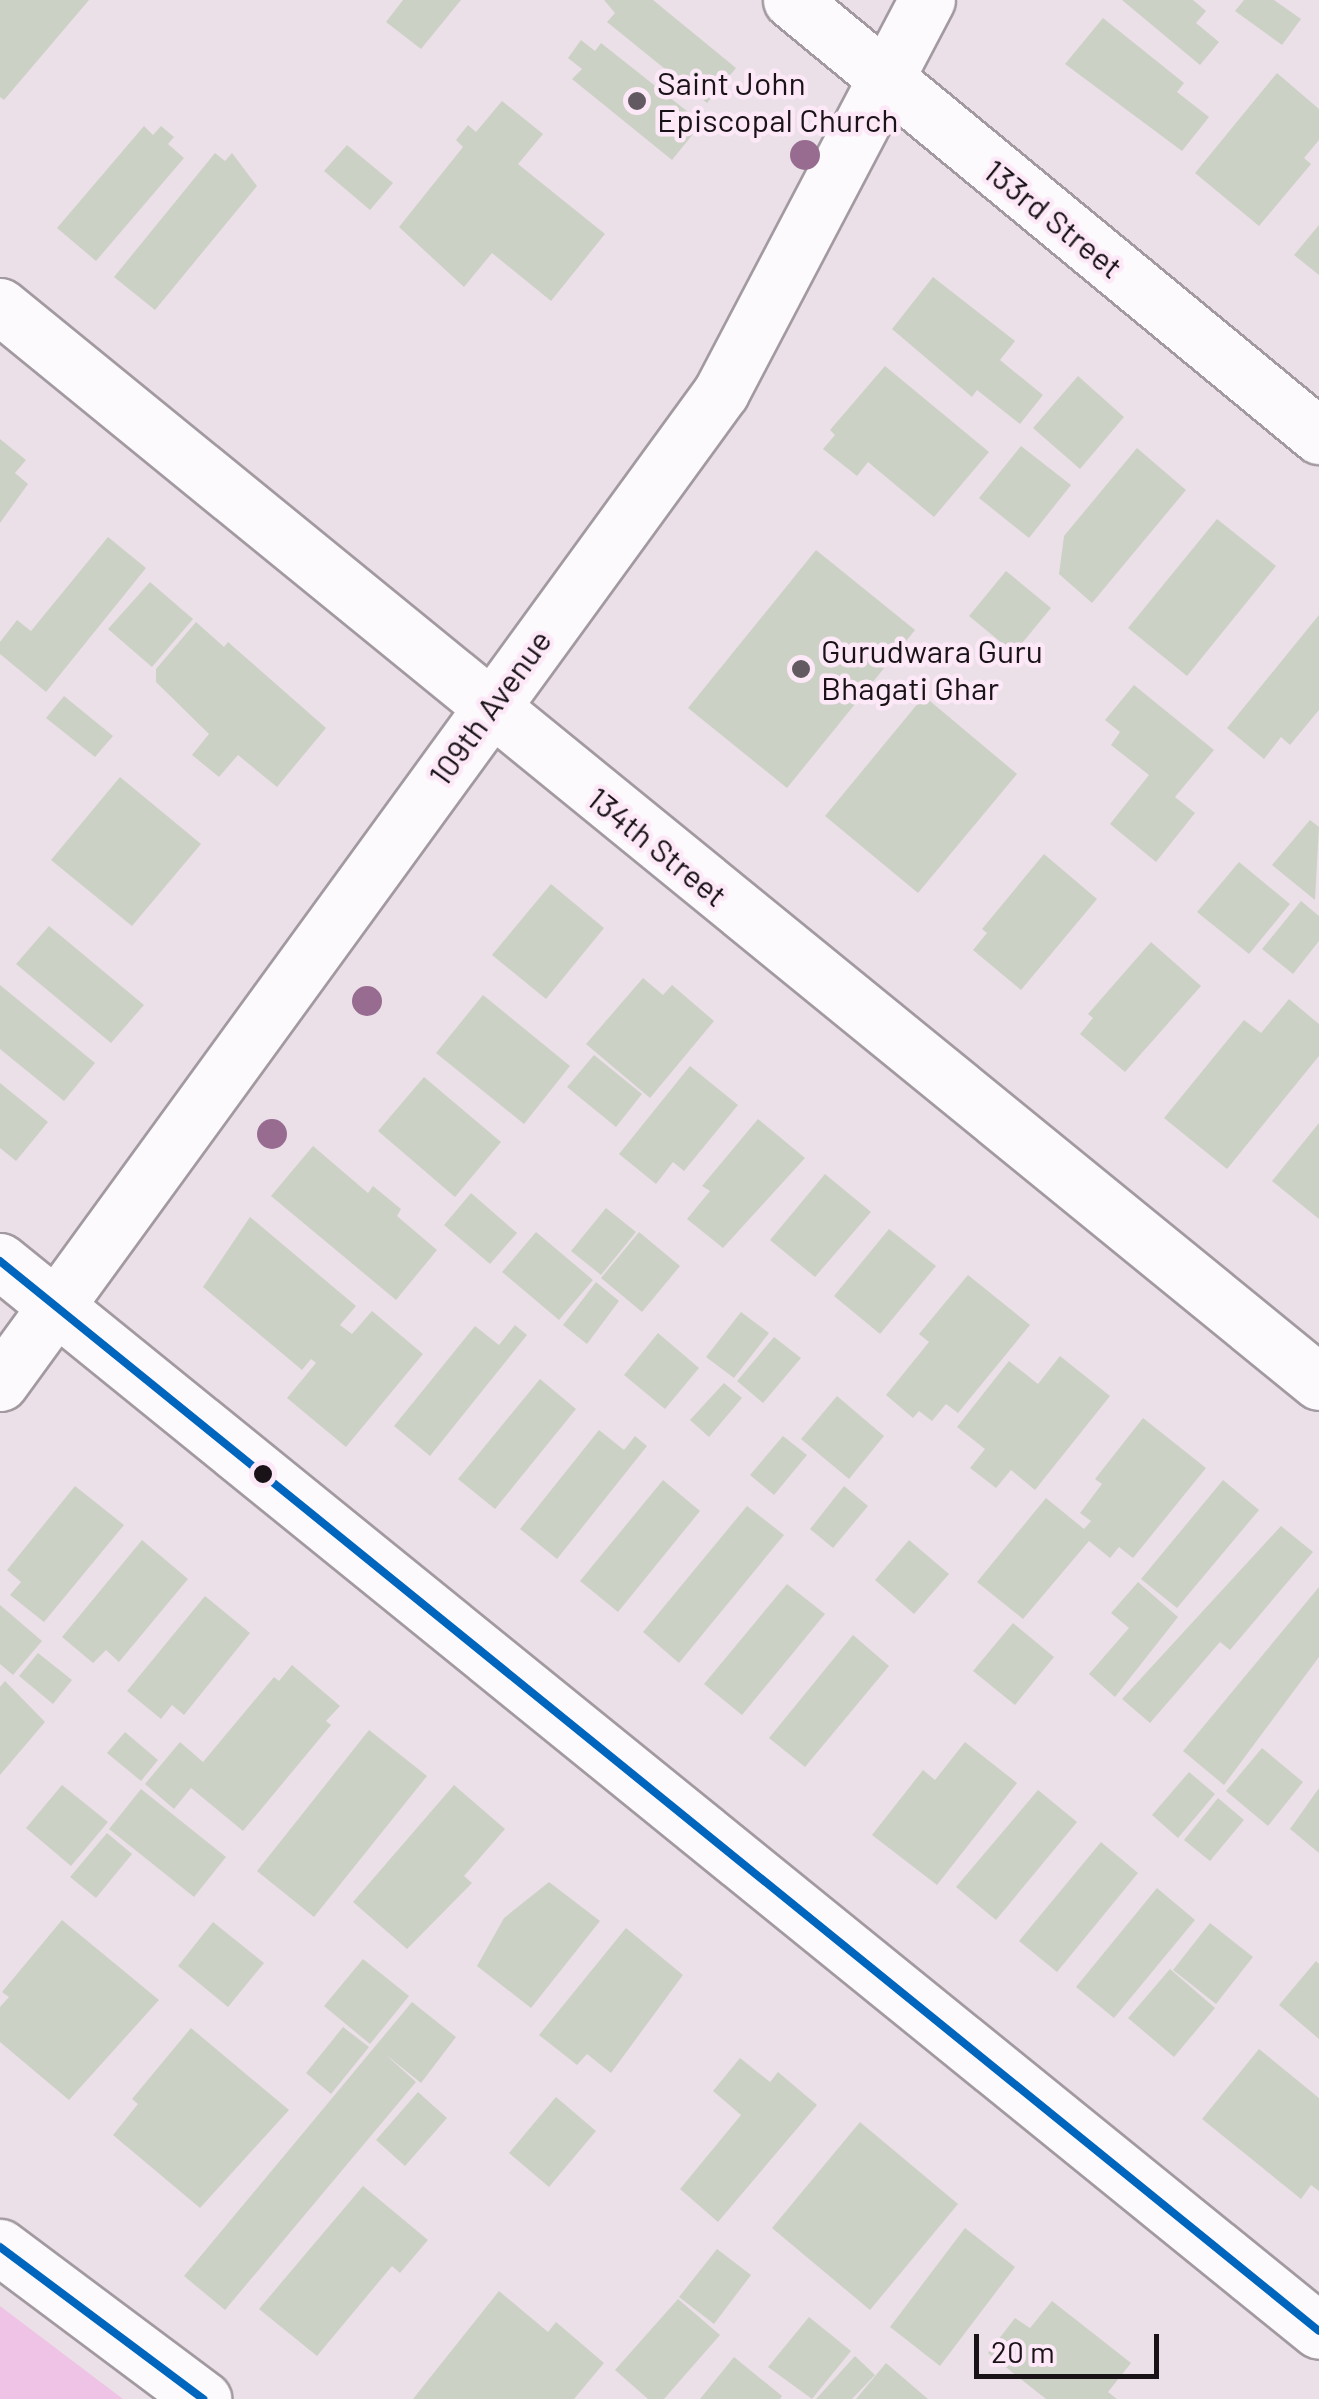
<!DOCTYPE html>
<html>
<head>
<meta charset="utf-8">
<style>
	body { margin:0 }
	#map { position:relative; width:1319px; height:2399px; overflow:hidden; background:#ebe0e8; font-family:Barlow,sans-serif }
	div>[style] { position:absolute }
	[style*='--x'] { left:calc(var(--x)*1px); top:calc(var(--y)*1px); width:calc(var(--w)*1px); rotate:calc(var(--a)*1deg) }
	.green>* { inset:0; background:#efc3e5 }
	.building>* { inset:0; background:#ccd1c5 }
	.roads { filter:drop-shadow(2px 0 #a29aa0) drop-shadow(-2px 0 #a29aa0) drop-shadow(0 2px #a29aa0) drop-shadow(0 -2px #a29aa0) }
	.minor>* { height:55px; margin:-27.5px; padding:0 27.5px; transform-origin:27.5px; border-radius:27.5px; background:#fcfafc }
	.secondary>* { height:55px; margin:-27.5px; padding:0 27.5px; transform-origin:27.5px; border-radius:27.5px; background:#fcfafc }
	.bus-1>* { height:8px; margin:-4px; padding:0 4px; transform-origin:4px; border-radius:4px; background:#0065bd }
	.trees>* { width:30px; height:30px; margin:-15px; border-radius:50%; background:#976c90 }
	.dots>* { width:28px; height:28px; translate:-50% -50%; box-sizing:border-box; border:5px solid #fde8f8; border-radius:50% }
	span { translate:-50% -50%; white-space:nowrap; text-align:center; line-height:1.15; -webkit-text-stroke:9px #fde8f8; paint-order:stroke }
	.poi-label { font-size:32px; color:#191217 }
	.left { translate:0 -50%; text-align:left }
	.street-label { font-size:32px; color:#191217 }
	.scale { position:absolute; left:974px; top:2334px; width:185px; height:45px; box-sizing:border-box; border:5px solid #191217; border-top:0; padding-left:12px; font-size:30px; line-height:35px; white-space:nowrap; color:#191217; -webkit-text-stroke:8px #fde8f8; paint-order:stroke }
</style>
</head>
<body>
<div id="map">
	<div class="green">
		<div style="clip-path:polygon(0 2306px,123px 2399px,0 2399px)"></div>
	</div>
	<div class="building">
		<div style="clip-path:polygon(0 0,89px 0,4px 100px,0 97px)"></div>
		<div style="clip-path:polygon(403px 0,461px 0,421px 49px,386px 22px)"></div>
		<div style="clip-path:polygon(604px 0,653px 0,736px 68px,707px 103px,607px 22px,615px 13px)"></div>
		<div style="clip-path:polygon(1122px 0,1193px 0,1206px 11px,1196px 23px,1219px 42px,1200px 65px)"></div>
		<div style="clip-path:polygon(1244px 0,1274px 0,1301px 19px,1282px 45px,1235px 11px)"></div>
		<div style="clip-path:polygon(1103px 18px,1184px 83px,1177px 92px,1209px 117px,1182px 151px,1065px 64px)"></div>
		<div style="clip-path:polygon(581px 40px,595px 51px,601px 43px,702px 123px,672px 160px,572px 79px,582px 69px,568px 58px)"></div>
		<div style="clip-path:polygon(1277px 73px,1319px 109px,1319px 140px,1304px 158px,1311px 164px,1259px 226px,1195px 173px)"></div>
		<div style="clip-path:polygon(502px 101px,543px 134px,518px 164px,605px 234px,551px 301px,492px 253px,464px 287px,399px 227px,463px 147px,456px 140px,468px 125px,476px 132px)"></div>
		<div style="clip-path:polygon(144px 126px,153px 135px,161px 126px,174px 137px,168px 144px,184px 158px,96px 261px,57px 228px)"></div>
		<div style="clip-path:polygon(347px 145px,393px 183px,370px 210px,324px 171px)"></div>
		<div style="clip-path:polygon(215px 153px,225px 161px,232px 153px,257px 186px,155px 310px,114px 277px)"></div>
		<div style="clip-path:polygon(1319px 225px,1319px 275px,1294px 255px)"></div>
		<div style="clip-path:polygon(933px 277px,1015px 341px,1000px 360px,1043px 395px,1020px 424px,977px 390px,972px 397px,892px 329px)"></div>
		<div style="clip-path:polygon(885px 366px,989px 452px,934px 517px,868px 462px,857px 476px,823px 449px,835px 435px,830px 430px)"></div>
		<div style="clip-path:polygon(1078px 376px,1124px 417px,1080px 469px,1033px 428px)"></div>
		<div style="clip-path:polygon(0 439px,26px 460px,15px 473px,28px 484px,0 523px)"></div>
		<div style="clip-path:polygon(1021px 446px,1071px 485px,1029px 538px,979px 498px)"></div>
		<div style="clip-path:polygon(1137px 448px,1186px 490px,1092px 603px,1059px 574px,1064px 536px)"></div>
		<div style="clip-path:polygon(1217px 519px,1276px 566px,1187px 676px,1128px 628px)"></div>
		<div style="clip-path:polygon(108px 537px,146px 568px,46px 692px,0 654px,0 642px,17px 620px,31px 631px)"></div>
		<div style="clip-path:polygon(816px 550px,915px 630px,787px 788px,688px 708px)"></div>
		<div style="clip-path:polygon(1006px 571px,1051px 608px,1014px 653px,969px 616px)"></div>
		<div style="clip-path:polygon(150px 582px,193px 619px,152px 667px,108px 629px)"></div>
		<div style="clip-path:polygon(1319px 615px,1319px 710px,1290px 745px,1281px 737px,1264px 759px,1227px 728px)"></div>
		<div style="clip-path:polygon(196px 622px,224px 647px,228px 642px,326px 728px,277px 787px,238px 755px,219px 777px,192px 755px,209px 734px,156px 682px,156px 669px)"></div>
		<div style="clip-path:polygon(1134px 685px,1214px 750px,1175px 797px,1195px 813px,1156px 862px,1110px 824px,1149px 775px,1111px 745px,1120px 732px,1105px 720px)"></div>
		<div style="clip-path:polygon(64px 696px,113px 736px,95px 757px,46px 718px)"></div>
		<div style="clip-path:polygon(924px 696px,1017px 774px,918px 893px,825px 816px)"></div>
		<div style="clip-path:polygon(120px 777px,201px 844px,132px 926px,51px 860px)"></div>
		<div style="clip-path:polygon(1310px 820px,1319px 827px,1315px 900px,1272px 865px)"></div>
		<div style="clip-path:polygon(1044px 854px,1097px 899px,1021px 990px,973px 950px,987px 933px,982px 929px)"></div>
		<div style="clip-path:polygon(1239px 862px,1290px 904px,1249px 954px,1197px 912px)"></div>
		<div style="clip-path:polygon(551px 884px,604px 928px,546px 999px,492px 955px)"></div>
		<div style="clip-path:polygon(1301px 901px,1319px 916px,1319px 941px,1293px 974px,1262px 949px)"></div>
		<div style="clip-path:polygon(49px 926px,144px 1005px,111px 1043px,16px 964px)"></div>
		<div style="clip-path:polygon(1151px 942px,1201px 986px,1125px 1072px,1080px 1034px,1093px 1018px,1088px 1014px)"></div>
		<div style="clip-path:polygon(643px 978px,663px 995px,672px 985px,714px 1021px,650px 1098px,586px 1044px)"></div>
		<div style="clip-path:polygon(0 985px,95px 1063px,64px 1101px,0 1049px)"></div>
		<div style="clip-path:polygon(483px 995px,570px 1066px,524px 1124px,436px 1053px)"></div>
		<div style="clip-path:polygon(1289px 999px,1319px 1024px,1319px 1056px,1227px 1169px,1164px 1118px,1244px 1020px,1261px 1033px)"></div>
		<div style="clip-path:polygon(594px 1055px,642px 1094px,616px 1127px,567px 1087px)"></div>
		<div style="clip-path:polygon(690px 1066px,738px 1105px,684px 1171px,673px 1162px,656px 1184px,619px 1154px)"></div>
		<div style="clip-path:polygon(424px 1077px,501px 1142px,455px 1197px,378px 1131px)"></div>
		<div style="clip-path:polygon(0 1083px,48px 1122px,16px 1161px,0 1148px)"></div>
		<div style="clip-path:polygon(758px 1119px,805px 1158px,723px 1248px,687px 1219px,710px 1191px,702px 1186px)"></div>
		<div style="clip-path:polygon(1319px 1123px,1319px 1219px,1272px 1181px)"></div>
		<div style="clip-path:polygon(313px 1146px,368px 1193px,373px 1186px,401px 1209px,397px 1216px,437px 1250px,396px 1300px,271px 1196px)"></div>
		<div style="clip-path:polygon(825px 1174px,871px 1212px,815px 1277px,770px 1240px)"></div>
		<div style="clip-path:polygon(471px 1193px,517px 1233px,490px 1264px,444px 1225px)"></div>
		<div style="clip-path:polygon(606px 1208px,636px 1232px,601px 1275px,571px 1251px)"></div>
		<div style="clip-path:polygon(250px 1217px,356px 1306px,340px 1325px,352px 1334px,372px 1311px,423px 1354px,346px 1447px,287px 1398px,316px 1363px,311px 1359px,302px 1370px,203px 1287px)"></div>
		<div style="clip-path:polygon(889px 1229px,936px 1266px,880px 1334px,834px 1296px)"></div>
		<div style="clip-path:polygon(536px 1232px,593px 1280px,559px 1320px,502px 1272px)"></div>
		<div style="clip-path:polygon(639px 1232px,680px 1266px,642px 1312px,601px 1278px)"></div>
		<div style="clip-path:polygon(968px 1275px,1030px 1325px,958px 1413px,946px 1404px,932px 1421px,919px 1411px,913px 1418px,886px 1395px,929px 1342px,919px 1334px)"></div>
		<div style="clip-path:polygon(596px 1282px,619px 1301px,587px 1344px,563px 1325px)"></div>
		<div style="clip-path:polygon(741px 1312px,769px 1333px,734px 1378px,706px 1357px)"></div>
		<div style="clip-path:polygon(515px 1325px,527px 1335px,430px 1456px,394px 1426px,475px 1326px,499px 1345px)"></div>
		<div style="clip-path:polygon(658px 1333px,699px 1368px,665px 1409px,624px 1375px)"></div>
		<div style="clip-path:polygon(774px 1337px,801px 1358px,763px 1403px,737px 1381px)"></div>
		<div style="clip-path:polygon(1060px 1356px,1110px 1396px,1035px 1490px,1011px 1470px,996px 1488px,970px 1468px,985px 1449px,957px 1427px,1009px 1361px,1038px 1384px)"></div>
		<div style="clip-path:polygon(540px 1379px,576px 1409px,495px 1509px,458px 1479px)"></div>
		<div style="clip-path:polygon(724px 1383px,742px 1398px,709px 1437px,690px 1420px)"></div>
		<div style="clip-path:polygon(837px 1396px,884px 1436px,849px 1479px,801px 1439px)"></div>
		<div style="clip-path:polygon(1143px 1418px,1206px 1468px,1133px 1558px,1119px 1547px,1110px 1558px,1089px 1541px,1023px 1619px,977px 1582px,1046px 1498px,1084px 1529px,1091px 1521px,1080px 1513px,1102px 1484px,1095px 1479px)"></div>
		<div style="clip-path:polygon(599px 1430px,624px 1450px,635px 1436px,647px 1446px,557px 1559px,520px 1529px)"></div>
		<div style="clip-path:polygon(783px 1436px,807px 1455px,774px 1495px,750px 1475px)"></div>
		<div style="clip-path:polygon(663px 1480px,700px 1511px,618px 1612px,580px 1581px)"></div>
		<div style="clip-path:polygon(1223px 1480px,1259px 1510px,1177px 1608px,1141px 1579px)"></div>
		<div style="clip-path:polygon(75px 1486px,124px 1525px,44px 1622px,10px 1595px,21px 1582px,7px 1570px)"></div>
		<div style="clip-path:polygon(844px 1486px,868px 1506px,833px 1548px,810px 1529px)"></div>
		<div style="clip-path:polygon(747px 1506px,784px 1535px,679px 1663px,643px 1632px)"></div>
		<div style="clip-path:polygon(1281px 1526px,1313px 1552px,1230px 1650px,1220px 1642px,1150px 1723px,1122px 1699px)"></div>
		<div style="clip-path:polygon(142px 1540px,188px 1579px,119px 1662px,106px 1650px,93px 1663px,62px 1637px)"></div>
		<div style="clip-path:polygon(909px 1540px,949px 1574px,914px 1614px,875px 1580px)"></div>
		<div style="clip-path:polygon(1138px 1582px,1178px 1617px,1115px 1697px,1089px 1674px,1129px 1628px,1111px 1613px)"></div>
		<div style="clip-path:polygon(787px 1584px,825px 1614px,742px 1715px,704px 1684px)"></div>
		<div style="clip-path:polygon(1319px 1587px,1319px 1657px,1224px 1785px,1183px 1751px)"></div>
		<div style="clip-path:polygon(205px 1596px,250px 1633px,184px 1715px,172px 1705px,161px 1719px,127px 1691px)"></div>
		<div style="clip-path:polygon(0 1605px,42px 1641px,13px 1675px,0 1664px)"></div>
		<div style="clip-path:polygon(1013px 1623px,1054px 1657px,1015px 1705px,973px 1671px)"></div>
		<div style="clip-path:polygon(853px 1635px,889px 1666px,805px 1767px,769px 1738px)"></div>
		<div style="clip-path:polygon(38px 1653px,72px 1680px,53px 1704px,19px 1676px)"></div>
		<div style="clip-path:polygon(292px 1665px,340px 1706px,326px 1721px,331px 1725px,243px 1831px,191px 1788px,174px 1809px,145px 1784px,180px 1742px,203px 1762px,274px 1677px,279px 1681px)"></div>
		<div style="clip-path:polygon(5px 1681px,45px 1722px,0 1775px,0 1687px)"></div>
		<div style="clip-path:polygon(369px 1730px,427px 1776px,314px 1917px,257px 1871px)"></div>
		<div style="clip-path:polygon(125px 1732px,158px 1760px,141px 1781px,107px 1753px)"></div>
		<div style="clip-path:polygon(965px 1742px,1017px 1783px,937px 1885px,872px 1835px,923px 1770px,935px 1780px)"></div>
		<div style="clip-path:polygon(1262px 1748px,1303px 1782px,1268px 1826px,1226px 1791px)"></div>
		<div style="clip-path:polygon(1189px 1772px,1215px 1794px,1178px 1838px,1152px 1815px)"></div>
		<div style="clip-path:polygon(62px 1785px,108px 1822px,71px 1866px,26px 1828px)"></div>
		<div style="clip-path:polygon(454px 1785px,505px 1829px,464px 1876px,472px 1883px,407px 1949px,353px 1902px)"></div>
		<div style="clip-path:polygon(1319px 1788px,1319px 1853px,1290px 1829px)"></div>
		<div style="clip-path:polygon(141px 1789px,226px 1857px,194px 1897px,109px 1829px)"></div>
		<div style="clip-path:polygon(1038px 1790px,1077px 1822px,996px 1920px,956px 1887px)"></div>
		<div style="clip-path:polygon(1218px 1798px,1244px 1820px,1210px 1861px,1184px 1840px)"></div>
		<div style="clip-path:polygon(107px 1833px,132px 1854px,96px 1898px,70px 1877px)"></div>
		<div style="clip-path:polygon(1101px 1842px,1138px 1873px,1057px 1972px,1019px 1941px)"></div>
		<div style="clip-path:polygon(549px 1882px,600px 1921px,531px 2008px,477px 1966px,504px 1918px)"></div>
		<div style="clip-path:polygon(1157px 1888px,1195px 1920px,1114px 2018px,1076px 1987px)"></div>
		<div style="clip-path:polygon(62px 1920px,159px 2000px,69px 2100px,0 2042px,0 2007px,9px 1997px,2px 1992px)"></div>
		<div style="clip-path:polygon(213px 1922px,264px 1963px,228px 2007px,178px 1966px)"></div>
		<div style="clip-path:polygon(1210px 1923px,1253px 1957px,1216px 2004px,1173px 1970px)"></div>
		<div style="clip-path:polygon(626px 1928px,683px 1975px,611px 2073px,587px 2054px,577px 2065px,539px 2035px)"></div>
		<div style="clip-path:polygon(363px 1959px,409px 1996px,370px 2044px,324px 2006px)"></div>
		<div style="clip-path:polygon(1316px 1961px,1319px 1964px,1319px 2039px,1279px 2005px)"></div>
		<div style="clip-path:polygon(1170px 1969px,1215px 2008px,1174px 2057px,1128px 2018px)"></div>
		<div style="clip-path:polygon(412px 2002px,456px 2037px,421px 2083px,385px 2054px,416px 2082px,225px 2310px,184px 2276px)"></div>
		<div style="clip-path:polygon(343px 2027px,369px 2047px,331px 2094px,306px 2073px)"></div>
		<div style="clip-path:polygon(191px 2028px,289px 2110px,200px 2208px,113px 2135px,138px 2104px,132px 2099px)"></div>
		<div style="clip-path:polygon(1259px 2049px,1319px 2098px,1319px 2191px,1311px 2185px,1301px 2199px,1202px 2119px)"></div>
		<div style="clip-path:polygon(740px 2058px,770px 2082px,778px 2072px,817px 2105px,718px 2222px,680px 2189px,741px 2115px,713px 2091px)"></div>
		<div style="clip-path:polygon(418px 2092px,447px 2118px,405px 2166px,376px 2140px)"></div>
		<div style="clip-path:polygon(556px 2097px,596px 2131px,549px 2187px,509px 2153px)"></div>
		<div style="clip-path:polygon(860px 2122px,958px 2204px,870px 2310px,772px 2228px)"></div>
		<div style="clip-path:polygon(363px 2186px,428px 2240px,400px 2273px,392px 2266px,317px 2356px,259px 2309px)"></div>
		<div style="clip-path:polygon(965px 2228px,1015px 2267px,940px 2366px,890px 2327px)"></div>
		<div style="clip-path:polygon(717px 2249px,751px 2275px,714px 2324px,679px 2297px)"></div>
		<div style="clip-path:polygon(499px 2291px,548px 2332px,556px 2322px,604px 2363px,574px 2399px,413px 2399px)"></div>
		<div style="clip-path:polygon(678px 2299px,720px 2335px,664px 2399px,648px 2399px,615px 2370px)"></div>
		<div style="clip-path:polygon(1052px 2301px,1131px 2363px,1108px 2392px,1117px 2399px,1046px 2399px,988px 2353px,1015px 2318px,1030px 2328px)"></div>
		<div style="clip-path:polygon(809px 2317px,851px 2351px,812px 2399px,768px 2367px)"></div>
		<div style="clip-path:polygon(855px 2356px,875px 2375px,852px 2399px,816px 2399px)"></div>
		<div style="clip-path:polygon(734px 2357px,782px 2396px,780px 2399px,700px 2399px)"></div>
		<div style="clip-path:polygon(886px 2363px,928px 2399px,856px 2399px)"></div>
	</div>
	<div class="roads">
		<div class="minor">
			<div style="--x:791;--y:0;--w:685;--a:39.55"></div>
			<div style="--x:0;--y:306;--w:1702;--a:39.21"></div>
			<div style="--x:0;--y:1261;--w:1698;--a:39.05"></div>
			<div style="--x:0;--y:1383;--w:1226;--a:-53.96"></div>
			<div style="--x:721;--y:392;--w:443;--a:-62.3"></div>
		</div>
		<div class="secondary">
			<div style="--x:0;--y:2247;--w:254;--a:36.8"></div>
		</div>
	</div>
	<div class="bus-1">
		<div style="--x:0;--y:1261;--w:1698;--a:39.05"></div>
		<div style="--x:0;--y:2247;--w:254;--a:36.8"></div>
	</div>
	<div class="trees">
		<div style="left:805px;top:155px"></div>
		<div style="left:367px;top:1001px"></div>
		<div style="left:272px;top:1134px"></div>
	</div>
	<div class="dots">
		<div style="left:637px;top:101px;background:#625a60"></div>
		<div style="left:801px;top:669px;background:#625a60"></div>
		<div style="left:263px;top:1474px;background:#191217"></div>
	</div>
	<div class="poi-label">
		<span class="left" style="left:657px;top:101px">Saint John<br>Episcopal Church</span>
		<span class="left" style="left:821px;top:669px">Gurudwara Guru<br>Bhagati Ghar</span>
	</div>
	<div class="street-label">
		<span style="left:1054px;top:218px;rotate:39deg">133rd Street</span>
		<span style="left:489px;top:707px;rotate:-54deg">109th Avenue</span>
		<span style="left:658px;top:846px;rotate:39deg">134th Street</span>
	</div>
	<div class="scale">20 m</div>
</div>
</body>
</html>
